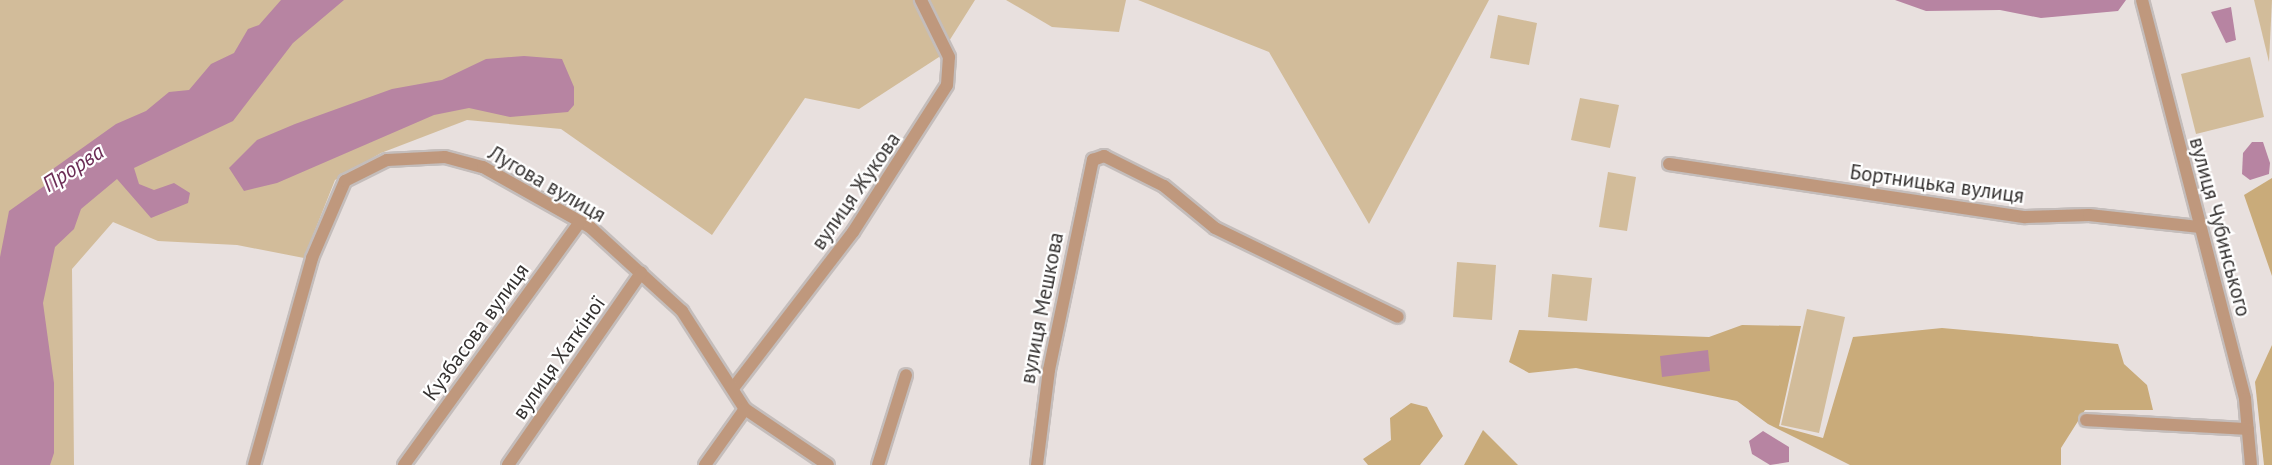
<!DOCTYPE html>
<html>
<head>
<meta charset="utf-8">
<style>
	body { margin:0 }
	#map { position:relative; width:2272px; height:465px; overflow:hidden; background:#e8e0de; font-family:"PT Sans",sans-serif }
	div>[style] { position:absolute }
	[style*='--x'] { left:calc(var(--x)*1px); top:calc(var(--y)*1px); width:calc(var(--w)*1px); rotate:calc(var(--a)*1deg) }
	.green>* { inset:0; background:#d2bc9a }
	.forest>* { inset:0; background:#c9ab7a }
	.water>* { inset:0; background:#b784a2 }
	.roads { filter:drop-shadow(2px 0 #c4bdbb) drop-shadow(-2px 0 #c4bdbb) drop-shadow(0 2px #c4bdbb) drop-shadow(0 -2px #c4bdbb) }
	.minor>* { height:12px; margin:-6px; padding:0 6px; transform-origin:6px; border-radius:6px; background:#bf987d }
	span { translate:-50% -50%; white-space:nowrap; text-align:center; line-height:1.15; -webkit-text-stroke:4.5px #fff; paint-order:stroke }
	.street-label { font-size:21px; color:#343130 }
	.water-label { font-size:22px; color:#6c2d56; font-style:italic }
</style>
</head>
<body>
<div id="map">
	<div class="green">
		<div style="clip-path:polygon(0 0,975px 0,939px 57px,859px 109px,805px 98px,712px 235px,561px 129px,467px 120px,381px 153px,335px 180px,304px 258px,237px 245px,158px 241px,113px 222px,72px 269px,74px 465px,0 465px)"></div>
		<div style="clip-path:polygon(1006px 0,1126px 0,1119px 32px,1052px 27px)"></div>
		<div style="clip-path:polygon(1138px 0,1489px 0,1369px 224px,1269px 52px)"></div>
		<div style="clip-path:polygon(2254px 0,2272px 0,2269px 62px)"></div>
		<div style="clip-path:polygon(1498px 15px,1537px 23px,1529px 65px,1490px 58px)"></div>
		<div style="clip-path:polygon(2250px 57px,2264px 117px,2196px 134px,2181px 74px)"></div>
		<div style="clip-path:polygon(1580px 98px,1619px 105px,1610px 148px,1571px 140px)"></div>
		<div style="clip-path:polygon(1608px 172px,1636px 177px,1627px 231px,1599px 227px)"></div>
		<div style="clip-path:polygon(1457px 262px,1496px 265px,1492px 320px,1453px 317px)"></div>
		<div style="clip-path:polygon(1552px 274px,1592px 278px,1587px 321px,1548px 317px)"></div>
		<div style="clip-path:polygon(1807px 309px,1845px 317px,1819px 433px,1781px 425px)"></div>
	</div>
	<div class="forest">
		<div style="clip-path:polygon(2272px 178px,2272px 276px,2244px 195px)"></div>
		<div style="clip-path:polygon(1742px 325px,1801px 326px,1779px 426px,1823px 438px,1853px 337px,1942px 328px,2118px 344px,2124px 364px,2147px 385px,2153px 410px,2085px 410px,2061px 448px,2061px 465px,1850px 465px,1768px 424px,1737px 401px,1576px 368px,1529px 373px,1509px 362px,1519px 330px,1709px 337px)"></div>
		<div style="clip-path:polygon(2272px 345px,2272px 465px,2264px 465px,2255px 382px)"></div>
		<div style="clip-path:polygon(1411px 403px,1427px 407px,1443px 436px,1420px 465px,1368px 465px,1363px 459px,1391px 440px,1390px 418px)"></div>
		<div style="clip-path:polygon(1483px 430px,1518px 465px,1464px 465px)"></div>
	</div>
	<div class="water">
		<div style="clip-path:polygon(281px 0,344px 0,293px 43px,233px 121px,134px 168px,139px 184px,154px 190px,174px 183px,190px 193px,188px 203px,151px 218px,117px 179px,81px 209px,74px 229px,55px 247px,43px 303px,54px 383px,54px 453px,50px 465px,0 465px,0 257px,9px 211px,47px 184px,50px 171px,116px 124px,146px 111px,169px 92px,189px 90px,211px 64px,234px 53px,248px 29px,259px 25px)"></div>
		<div style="clip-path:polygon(1895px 0,2126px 0,2118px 11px,2041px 18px,2000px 10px,1926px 11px)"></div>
		<div style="clip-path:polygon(2231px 7px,2236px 40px,2226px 43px,2211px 12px)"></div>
		<div style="clip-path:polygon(524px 56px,562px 59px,574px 87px,574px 105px,568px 112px,510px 117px,469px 108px,434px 115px,277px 183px,244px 191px,229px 168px,257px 140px,295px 124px,392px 89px,442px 80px,486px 59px)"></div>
		<div style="clip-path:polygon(2252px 142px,2263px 142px,2270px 163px,2269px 174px,2250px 180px,2242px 174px,2243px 153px)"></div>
		<div style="clip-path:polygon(1708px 350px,1710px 371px,1662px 377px,1660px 356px)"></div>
		<div style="clip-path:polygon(1763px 431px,1789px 447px,1789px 462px,1770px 465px,1752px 454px,1749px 441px)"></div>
	</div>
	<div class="roads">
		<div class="minor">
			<div style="--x:2142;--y:0;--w:412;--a:75.5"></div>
			<div style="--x:2245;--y:399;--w:66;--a:84.8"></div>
			<div style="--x:1669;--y:164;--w:360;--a:8.5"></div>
			<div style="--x:2025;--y:217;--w:64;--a:-1.8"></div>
			<div style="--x:2089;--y:215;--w:112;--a:6.2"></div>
			<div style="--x:734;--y:387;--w:195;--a:-52.5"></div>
			<div style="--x:853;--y:232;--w:174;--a:-57.4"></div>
			<div style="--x:947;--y:85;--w:28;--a:-86"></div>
			<div style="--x:949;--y:57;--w:64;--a:-116.2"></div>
			<div style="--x:2086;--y:420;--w:162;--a:3.2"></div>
			<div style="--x:254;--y:465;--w:215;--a:-74.3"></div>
			<div style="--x:312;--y:258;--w:84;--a:-66.8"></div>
			<div style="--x:345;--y:181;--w:47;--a:-26.6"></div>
			<div style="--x:387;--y:160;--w:58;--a:-3"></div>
			<div style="--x:445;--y:157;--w:39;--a:15"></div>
			<div style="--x:483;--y:167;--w:123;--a:29.3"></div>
			<div style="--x:590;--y:227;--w:125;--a:42.4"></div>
			<div style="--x:682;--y:311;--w:117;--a:57.3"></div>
			<div style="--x:745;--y:409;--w:100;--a:34"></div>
			<div style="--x:404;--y:465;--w:300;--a:-54.1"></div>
			<div style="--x:508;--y:465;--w:234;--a:-55.3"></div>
			<div style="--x:705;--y:465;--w:69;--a:-54.5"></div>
			<div style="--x:878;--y:465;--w:94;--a:-72.7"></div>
			<div style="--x:1037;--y:465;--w:96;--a:-82.8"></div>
			<div style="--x:1049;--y:370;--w:215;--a:-78.2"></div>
			<div style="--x:1093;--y:160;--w:12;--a:-20"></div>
			<div style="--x:1104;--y:156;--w:67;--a:26.6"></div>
			<div style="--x:1164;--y:186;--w:66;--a:39.5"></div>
			<div style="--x:1215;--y:228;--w:203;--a:25.9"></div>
		</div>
	</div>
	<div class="street-label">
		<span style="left:547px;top:184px;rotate:30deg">Лугова вулиця</span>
		<span style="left:1937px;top:184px;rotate:8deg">Бортницька вулиця</span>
		<span style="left:856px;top:191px;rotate:-55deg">вулиця Жукова</span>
		<span style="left:2220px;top:227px;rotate:75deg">вулиця Чубинського</span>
		<span style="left:1042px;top:308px;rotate:-79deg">вулиця Мешкова</span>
		<span style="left:476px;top:332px;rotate:-54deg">Кузбасова вулиця</span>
		<span style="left:559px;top:358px;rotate:-55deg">вулиця Хаткіної</span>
	</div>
	<div class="water-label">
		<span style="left:73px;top:168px;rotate:-33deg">Прорва</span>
	</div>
</div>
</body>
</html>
